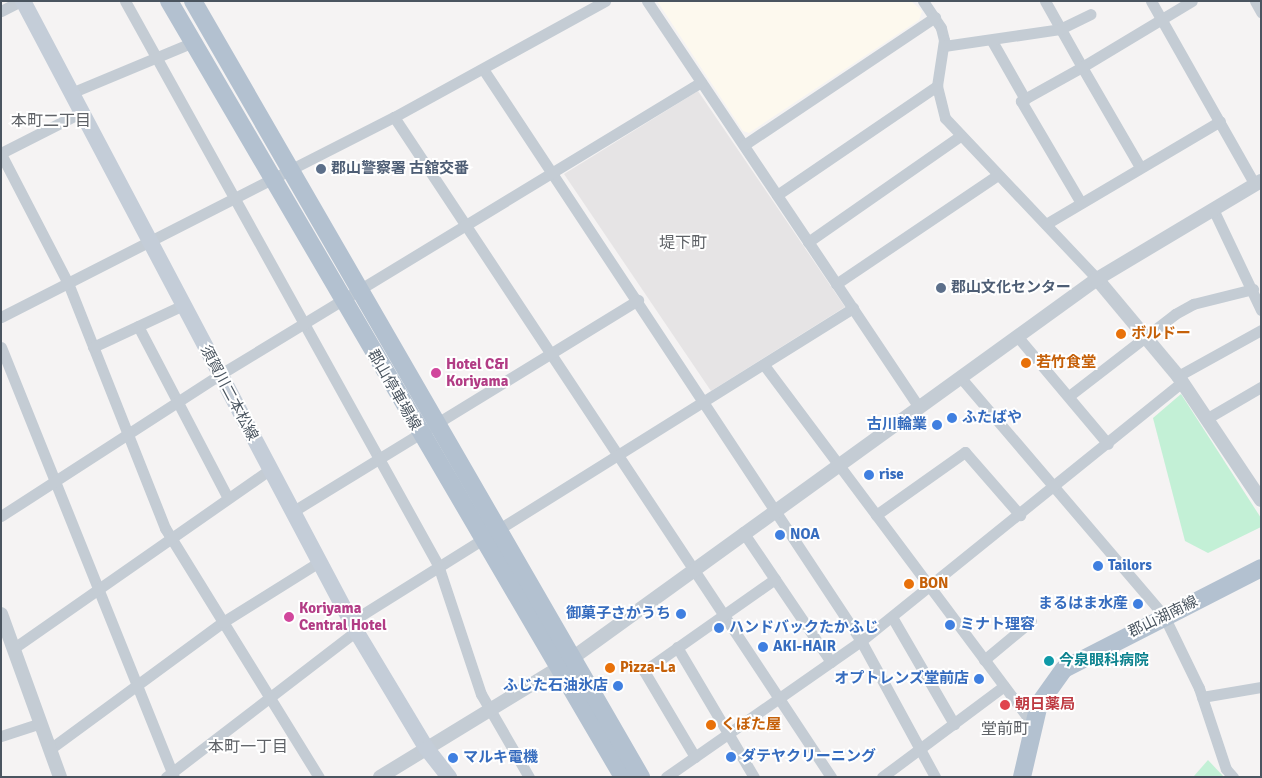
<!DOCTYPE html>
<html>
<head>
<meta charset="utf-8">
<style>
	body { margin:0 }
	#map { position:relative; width:1262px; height:778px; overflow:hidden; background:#f5f3f3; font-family:Signika,"Noto Sans JP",sans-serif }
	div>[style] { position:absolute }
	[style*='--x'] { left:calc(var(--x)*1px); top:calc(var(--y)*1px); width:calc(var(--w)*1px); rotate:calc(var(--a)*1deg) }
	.commercial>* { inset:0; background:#fdf9ee }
	.education>* { inset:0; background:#e6e4e5 }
	.green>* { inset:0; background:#c3f0d6 }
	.minor>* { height:11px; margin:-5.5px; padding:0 5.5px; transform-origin:5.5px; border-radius:5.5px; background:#c4ccd4 }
	.tertiary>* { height:14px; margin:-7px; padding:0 7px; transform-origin:7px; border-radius:7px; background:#c4ccd4 }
	.secondary>* { height:16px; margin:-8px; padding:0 8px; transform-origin:8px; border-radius:8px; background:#c4cdd8 }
	.primary>* { height:18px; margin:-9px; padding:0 9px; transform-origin:9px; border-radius:9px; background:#b3c1d0 }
	.dots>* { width:14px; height:14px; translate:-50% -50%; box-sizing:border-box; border:2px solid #fff; border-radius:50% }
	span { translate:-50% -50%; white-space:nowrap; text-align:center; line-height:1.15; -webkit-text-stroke:4px #fff; paint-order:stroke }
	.service-label { font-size:15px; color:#4e5e75; font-weight:700 }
	.left { translate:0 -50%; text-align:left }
	.food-label { font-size:15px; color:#c56008; font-weight:700 }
	.hotel-label { font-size:15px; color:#b23c85; font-weight:700 }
	.street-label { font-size:15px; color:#4a5560 }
	.shop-label { font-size:15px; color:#366cbe; font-weight:700 }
	.right { translate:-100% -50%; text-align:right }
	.culture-label { font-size:15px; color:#0d838f; font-weight:700 }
	.health-label { font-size:15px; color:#be3a42; font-weight:700 }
	.neighbourhood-label { font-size:16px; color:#5f6267 }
	.frame { position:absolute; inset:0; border:2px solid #4a5560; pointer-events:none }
</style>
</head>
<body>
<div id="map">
	<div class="commercial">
		<div style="clip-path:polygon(657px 1px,911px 1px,922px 11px,919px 20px,749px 133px,743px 131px)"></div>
	</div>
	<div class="education">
		<div style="clip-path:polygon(698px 91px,845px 307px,711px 391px,564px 174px)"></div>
	</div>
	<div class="green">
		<div style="clip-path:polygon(1181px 394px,1261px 518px,1261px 527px,1208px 553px,1185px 541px,1153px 418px)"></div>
		<div style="clip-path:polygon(1208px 760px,1224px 777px,1194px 776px)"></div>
	</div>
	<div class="minor">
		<div style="--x:125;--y:1;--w:645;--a:60.97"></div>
		<div style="--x:438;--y:565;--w:136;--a:71.6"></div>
		<div style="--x:481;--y:694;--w:96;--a:60"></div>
		<div style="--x:647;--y:1;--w:487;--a:56.2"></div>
		<div style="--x:923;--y:1;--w:32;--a:56"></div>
		<div style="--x:941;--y:28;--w:12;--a:76"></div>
		<div style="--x:944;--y:40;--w:47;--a:98.7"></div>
		<div style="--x:937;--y:86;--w:33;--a:76"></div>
		<div style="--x:945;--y:118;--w:221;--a:46.6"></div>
		<div style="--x:1045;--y:1;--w:76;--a:60.7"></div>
		<div style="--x:1082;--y:67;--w:70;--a:150.9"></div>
		<div style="--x:1021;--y:101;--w:118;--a:59.5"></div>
		<div style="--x:1151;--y:1;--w:211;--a:60.5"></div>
		<div style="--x:1255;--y:1;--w:13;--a:61"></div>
		<div style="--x:1;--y:11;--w:22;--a:-27"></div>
		<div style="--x:992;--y:41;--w:67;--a:60.4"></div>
		<div style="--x:944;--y:46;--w:117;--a:-8.3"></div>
		<div style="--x:1060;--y:29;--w:34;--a:-26"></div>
		<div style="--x:483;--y:69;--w:686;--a:56.54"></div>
		<div style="--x:861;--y:641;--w:155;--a:61.4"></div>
		<div style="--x:71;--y:93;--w:130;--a:-22.6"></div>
		<div style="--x:394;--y:117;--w:792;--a:56.49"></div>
		<div style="--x:744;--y:145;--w:230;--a:-33.8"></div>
		<div style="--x:1;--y:153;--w:89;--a:-26.9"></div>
		<div style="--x:1;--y:154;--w:145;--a:62.6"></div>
		<div style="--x:68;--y:283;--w:264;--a:68.4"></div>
		<div style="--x:165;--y:528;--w:293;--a:58.3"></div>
		<div style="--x:1140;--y:167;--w:116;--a:-120.1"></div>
		<div style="--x:1082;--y:67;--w:128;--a:-31"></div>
		<div style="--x:777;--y:195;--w:194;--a:-34.3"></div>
		<div style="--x:1213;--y:209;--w:112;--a:64.6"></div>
		<div style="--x:1046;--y:224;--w:202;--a:-30.6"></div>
		<div style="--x:808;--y:242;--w:185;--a:-34.9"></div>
		<div style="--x:836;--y:284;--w:193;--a:-34"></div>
		<div style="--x:1;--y:317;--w:441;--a:-27"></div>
		<div style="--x:394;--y:117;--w:241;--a:-28.8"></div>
		<div style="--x:138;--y:326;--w:194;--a:62.4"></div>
		<div style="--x:1017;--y:336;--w:141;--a:49.9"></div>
		<div style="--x:1;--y:347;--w:463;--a:68.1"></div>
		<div style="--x:93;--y:347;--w:99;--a:-25"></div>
		<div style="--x:764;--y:365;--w:449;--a:53.2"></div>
		<div style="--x:1178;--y:376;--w:95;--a:-29"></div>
		<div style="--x:961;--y:378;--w:313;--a:49.5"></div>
		<div style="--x:1164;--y:616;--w:80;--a:64.1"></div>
		<div style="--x:1199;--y:688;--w:85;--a:71.6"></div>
		<div style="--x:1226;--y:769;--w:11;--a:49"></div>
		<div style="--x:1069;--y:396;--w:134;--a:-37.7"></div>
		<div style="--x:1175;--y:314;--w:21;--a:-29"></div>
		<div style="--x:1193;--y:304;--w:62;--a:-14"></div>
		<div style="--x:1206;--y:419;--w:64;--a:-30.2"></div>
		<div style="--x:292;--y:512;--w:406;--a:-31.5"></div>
		<div style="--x:876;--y:515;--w:109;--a:-35.3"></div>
		<div style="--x:965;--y:452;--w:84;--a:48.9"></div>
		<div style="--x:1;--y:516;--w:260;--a:-32.9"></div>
		<div style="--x:219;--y:375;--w:564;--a:-31.29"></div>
		<div style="--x:743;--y:532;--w:157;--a:55.9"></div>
		<div style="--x:892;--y:617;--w:124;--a:59.9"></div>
		<div style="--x:352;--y:621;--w:591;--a:-32"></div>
		<div style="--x:677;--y:647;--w:151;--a:59.4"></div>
		<div style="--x:14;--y:648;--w:311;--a:-34.9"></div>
		<div style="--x:984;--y:660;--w:61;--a:-39.7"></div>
		<div style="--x:1202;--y:697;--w:60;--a:-9.6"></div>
		<div style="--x:1;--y:736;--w:42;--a:-18"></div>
		<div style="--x:50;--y:749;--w:215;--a:-36.3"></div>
		<div style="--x:223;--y:622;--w:113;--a:-32"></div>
		<div style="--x:695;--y:757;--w:100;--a:-120.7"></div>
		<div style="--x:644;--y:671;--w:160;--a:-35.1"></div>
		<div style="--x:166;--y:777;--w:240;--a:-37.5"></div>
		<div style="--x:666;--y:777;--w:238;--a:-34.9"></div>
		<div style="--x:861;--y:641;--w:411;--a:-38.9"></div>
		<div style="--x:882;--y:777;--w:152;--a:-36.7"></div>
	</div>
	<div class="tertiary">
		<div style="--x:1097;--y:279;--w:126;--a:50.1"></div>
		<div style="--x:1178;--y:376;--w:149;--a:56.2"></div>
		<div style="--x:1;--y:614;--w:173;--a:70.1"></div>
		<div style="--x:380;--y:777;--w:211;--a:-31.4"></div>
		<div style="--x:560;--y:667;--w:663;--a:-35.85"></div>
		<div style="--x:1097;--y:279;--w:191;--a:-30.9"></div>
	</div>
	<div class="secondary">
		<div style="--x:23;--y:1;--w:713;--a:62.14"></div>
		<div style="--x:356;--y:631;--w:138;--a:59"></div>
		<div style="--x:427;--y:749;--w:36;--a:52"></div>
	</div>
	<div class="primary">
		<div style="--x:169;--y:1;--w:899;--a:59.67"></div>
		<div style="--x:193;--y:1;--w:896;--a:60"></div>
		<div style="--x:1022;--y:777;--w:75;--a:-76.9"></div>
		<div style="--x:1039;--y:704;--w:43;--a:-54.5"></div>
		<div style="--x:1064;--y:669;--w:221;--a:-27.1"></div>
	</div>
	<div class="dots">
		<div style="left:321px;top:169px;background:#5c6f8a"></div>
		<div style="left:941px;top:288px;background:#5c6f8a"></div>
		<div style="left:1121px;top:334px;background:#e8710a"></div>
		<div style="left:1026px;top:363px;background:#e8710a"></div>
		<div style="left:436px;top:373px;background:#d1479c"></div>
		<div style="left:952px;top:418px;background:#3f7fe0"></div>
		<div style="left:937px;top:425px;background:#3f7fe0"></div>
		<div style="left:869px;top:475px;background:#3f7fe0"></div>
		<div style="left:780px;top:535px;background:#3f7fe0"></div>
		<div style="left:1098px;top:566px;background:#3f7fe0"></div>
		<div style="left:909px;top:584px;background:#e8710a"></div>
		<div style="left:1138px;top:604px;background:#3f7fe0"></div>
		<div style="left:681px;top:614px;background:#3f7fe0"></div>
		<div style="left:289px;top:617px;background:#d1479c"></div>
		<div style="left:950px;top:625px;background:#3f7fe0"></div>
		<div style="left:719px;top:628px;background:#3f7fe0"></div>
		<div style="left:763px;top:647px;background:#3f7fe0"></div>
		<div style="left:1049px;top:661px;background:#0f9aa8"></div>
		<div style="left:610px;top:668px;background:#e8710a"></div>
		<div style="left:979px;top:679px;background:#3f7fe0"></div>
		<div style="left:618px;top:686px;background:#3f7fe0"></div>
		<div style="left:1005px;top:705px;background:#e0444e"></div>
		<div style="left:711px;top:725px;background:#e8710a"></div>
		<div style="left:731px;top:757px;background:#3f7fe0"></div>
		<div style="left:453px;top:758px;background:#3f7fe0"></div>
	</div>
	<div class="service-label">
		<span class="left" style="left:331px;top:169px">郡山警察署 古舘交番</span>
		<span class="left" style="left:951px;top:288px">郡山文化センター</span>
	</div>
	<div class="food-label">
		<span class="left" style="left:1131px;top:334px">ボルドー</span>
		<span class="left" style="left:1036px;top:363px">若竹食堂</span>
		<span class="left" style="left:919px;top:584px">BON</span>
		<span class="left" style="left:620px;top:668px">Pizza-La</span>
		<span class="left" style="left:721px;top:725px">くぼた屋</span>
	</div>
	<div class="hotel-label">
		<span class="left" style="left:446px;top:373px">Hotel C&amp;I<br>Koriyama</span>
		<span class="left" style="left:299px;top:617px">Koriyama<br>Central Hotel</span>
	</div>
	<div class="street-label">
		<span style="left:394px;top:390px;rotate:60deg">郡山停車場線</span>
		<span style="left:229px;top:393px;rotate:62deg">須賀川二本松線</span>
		<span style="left:1163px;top:617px;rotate:-26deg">郡山湖南線</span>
	</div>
	<div class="shop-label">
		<span class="left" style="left:962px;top:418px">ふたばや</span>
		<span class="right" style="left:927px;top:425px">古川輪業</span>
		<span class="left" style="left:879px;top:475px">rise</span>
		<span class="left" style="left:790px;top:535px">NOA</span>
		<span class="left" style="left:1108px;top:566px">Tailors</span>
		<span class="right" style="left:1128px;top:604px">まるはま水産</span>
		<span class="right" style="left:671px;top:614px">御菓子さかうち</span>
		<span class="left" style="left:960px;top:625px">ミナト理容</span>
		<span class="left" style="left:729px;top:628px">ハンドバックたかふじ</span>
		<span class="left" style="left:773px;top:647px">AKI-HAIR</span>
		<span class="right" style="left:969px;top:679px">オプトレンズ堂前店</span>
		<span class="right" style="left:608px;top:686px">ふじた石油氷店</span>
		<span class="left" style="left:741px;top:757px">ダテヤクリーニング</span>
		<span class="left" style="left:463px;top:758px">マルキ電機</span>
	</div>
	<div class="culture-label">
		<span class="left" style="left:1059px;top:661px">今泉眼科病院</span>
	</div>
	<div class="health-label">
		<span class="left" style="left:1015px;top:705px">朝日薬局</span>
	</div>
	<div class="neighbourhood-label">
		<span style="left:51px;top:121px">本町二丁目</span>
		<span style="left:683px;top:243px">堤下町</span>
		<span style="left:1005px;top:729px">堂前町</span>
		<span style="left:248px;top:747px">本町一丁目</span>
	</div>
	<div class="frame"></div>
</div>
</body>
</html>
